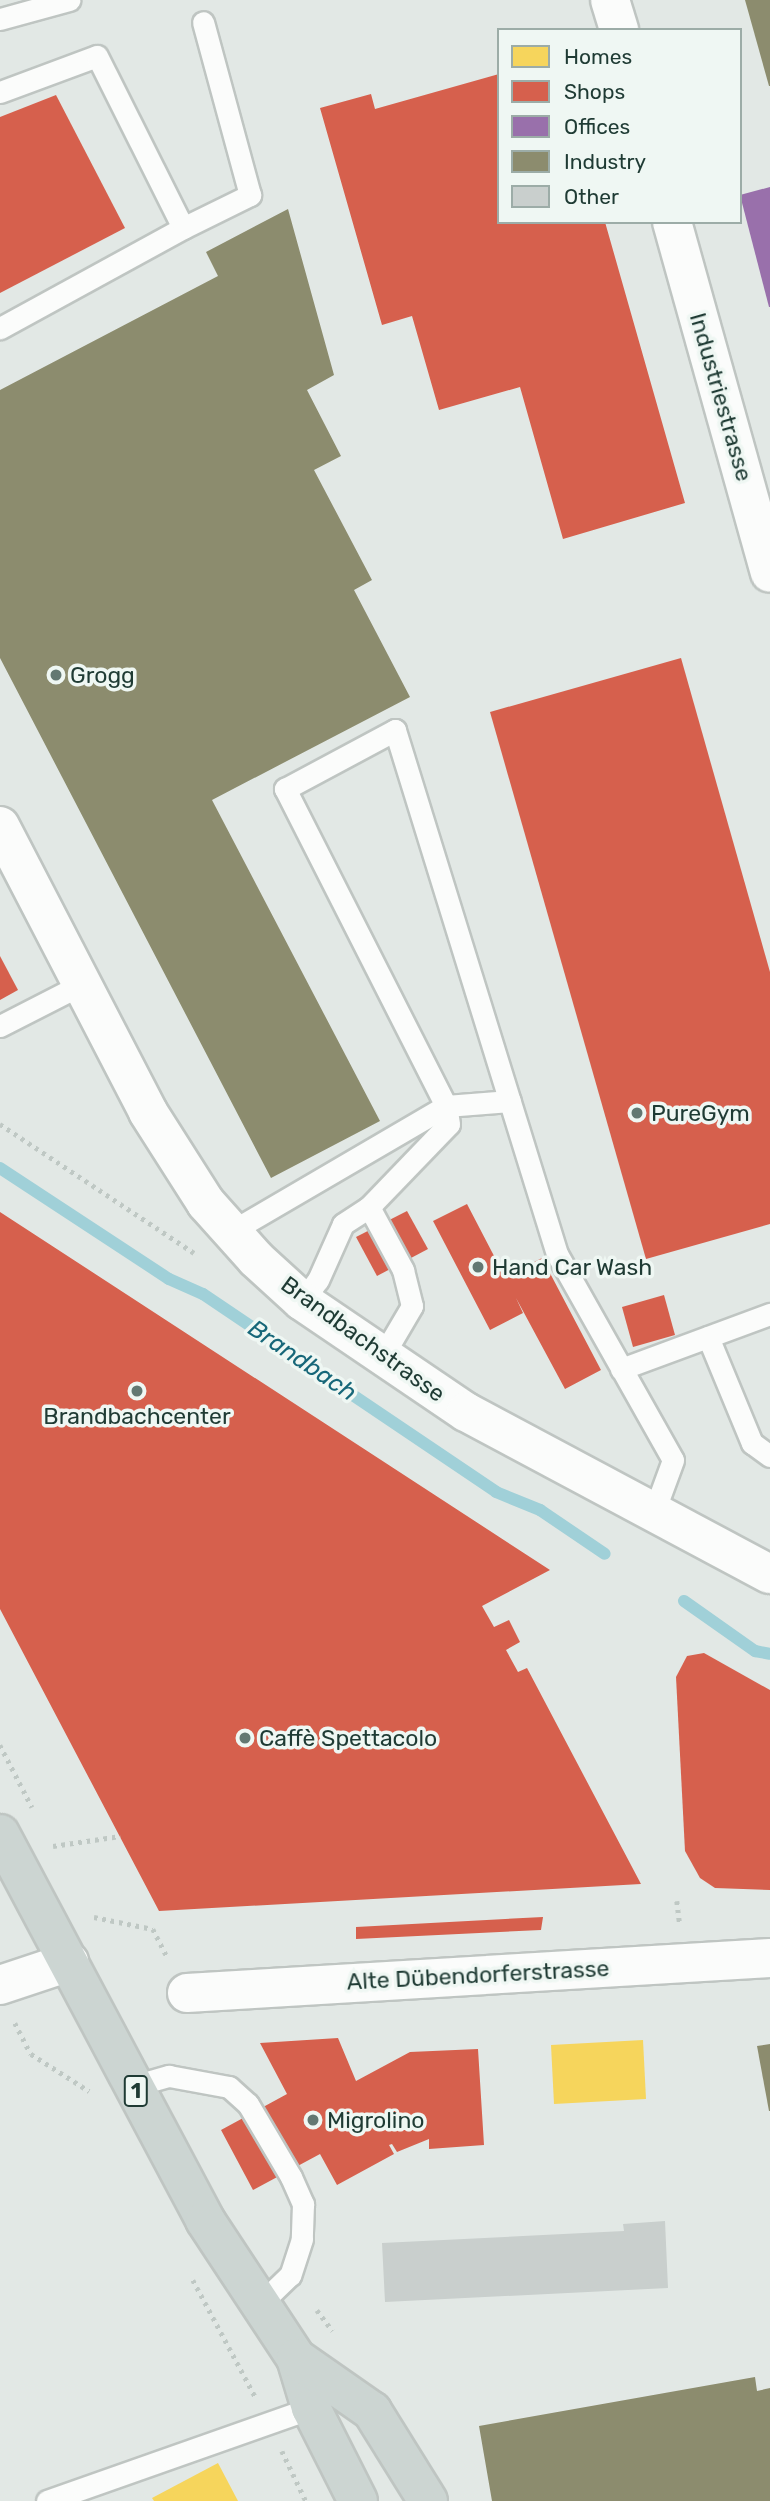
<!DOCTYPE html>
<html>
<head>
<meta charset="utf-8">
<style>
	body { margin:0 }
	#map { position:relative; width:770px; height:2501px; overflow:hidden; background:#e2e8e5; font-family:Rubik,sans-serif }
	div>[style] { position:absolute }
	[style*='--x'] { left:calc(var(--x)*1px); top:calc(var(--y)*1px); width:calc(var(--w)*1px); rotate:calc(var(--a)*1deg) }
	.homes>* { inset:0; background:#f6d55c }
	.shops>* { inset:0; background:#d6604d }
	.offices>* { inset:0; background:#9970ab }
	.industry>* { inset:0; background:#8c8c6e }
	.stream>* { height:12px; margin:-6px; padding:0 6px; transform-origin:6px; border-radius:6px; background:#a0d0d8 }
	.building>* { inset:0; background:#c9cfcd }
	.path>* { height:4.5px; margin-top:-2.25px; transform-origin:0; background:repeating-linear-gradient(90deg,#bfc8c4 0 3.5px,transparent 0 8.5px) }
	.roads { filter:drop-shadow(2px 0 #bfc5c2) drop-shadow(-2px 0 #bfc5c2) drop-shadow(0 2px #bfc5c2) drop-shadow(0 -2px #bfc5c2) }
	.service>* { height:21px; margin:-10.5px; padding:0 10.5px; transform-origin:10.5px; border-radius:10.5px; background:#fbfcfb }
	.minor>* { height:38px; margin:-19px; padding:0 19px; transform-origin:19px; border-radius:19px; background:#fbfcfb }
	.primary>* { height:38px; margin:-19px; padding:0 19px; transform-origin:19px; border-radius:19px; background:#ccd5d2 }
	.dots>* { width:19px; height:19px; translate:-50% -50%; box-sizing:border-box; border:4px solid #eff7f3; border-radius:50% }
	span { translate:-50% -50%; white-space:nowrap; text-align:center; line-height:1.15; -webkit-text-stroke:7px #eff7f3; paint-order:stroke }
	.shield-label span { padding:2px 5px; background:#eff7f3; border:2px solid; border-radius:5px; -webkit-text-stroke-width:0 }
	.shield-label { font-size:21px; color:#1f3b34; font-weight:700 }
	.street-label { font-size:23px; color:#1f3b34 }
	.poi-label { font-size:23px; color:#1f3b34 }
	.left { translate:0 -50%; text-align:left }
	.water-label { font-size:24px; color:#176779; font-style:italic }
	.legend { position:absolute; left:497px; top:28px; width:245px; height:196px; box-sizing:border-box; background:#eff7f3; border:2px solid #9caca7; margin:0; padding:9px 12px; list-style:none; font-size:21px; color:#1f3b34 }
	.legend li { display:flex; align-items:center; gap:14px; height:35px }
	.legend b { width:35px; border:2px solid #9caca7 }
</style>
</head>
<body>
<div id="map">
	<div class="homes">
		<div style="clip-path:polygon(643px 2040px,646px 2099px,554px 2104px,551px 2045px)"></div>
		<div style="clip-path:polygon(218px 2463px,238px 2501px,154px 2501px,152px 2498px)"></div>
	</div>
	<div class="shops">
		<div style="clip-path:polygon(499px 74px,499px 222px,605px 222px,685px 503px,563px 539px,520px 387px,439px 410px,412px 316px,382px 325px,320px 108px,371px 94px,375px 109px)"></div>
		<div style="clip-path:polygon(56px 95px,125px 228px,0 293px,0 117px)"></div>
		<div style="clip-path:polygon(681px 658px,770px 972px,770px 1224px,646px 1259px,490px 712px)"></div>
		<div style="clip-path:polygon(0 956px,18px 990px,0 1000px)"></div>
		<div style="clip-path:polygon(467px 1204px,505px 1277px,542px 1258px,601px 1370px,565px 1389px,516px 1298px,523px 1313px,490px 1330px,433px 1221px)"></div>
		<div style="clip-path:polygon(407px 1211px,428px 1249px,377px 1276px,356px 1237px)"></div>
		<div style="clip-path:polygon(0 1212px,550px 1570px,482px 1606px,494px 1627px,509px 1620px,520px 1642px,506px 1650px,518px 1672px,527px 1668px,641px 1884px,159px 1911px,0 1609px)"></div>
		<div style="clip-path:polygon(664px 1295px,675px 1335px,633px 1347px,622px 1307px)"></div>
		<div style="clip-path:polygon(704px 1653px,770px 1690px,770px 1890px,715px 1888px,700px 1878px,685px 1851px,676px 1677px,687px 1656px)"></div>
		<div style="clip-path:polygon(543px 1917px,541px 1930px,356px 1939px,356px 1927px)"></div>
		<div style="clip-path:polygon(338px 2038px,356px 2081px,410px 2052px,478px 2049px,484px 2145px,429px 2149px,429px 2139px,397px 2152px,392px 2144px,389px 2145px,394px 2154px,337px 2185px,320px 2154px,253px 2190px,221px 2130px,287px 2094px,260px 2043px)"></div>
	</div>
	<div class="offices">
		<div style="clip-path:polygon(770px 187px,770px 307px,769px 307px,740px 195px)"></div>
	</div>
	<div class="industry">
		<div style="clip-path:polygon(745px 0,770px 0,770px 86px,769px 86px)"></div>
		<div style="clip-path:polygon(288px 209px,334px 375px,307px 390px,341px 456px,314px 470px,372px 580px,354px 590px,410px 697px,212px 800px,380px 1121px,271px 1178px,0 658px,0 390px,218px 276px,206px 252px)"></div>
		<div style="clip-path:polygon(770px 2044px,770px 2111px,769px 2111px,757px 2046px)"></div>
		<div style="clip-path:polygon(755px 2377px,757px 2391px,770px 2388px,770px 2501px,492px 2501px,479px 2426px)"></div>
	</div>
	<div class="stream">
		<div style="--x:0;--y:1168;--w:202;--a:33.3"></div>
		<div style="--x:169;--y:1279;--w:37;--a:24"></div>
		<div style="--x:203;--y:1294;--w:354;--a:34"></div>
		<div style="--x:496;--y:1492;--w:48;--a:22.2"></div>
		<div style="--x:540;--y:1510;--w:78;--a:34.1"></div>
		<div style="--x:684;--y:1601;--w:87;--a:35.2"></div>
		<div style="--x:755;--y:1651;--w:15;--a:11"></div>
	</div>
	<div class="building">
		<div style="clip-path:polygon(665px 2221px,668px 2288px,385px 2302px,382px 2243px,624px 2231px,623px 2224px)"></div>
	</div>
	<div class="path">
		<div style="--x:0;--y:1124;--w:233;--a:33.6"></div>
		<div style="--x:0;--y:1745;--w:70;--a:62.7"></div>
		<div style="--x:53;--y:1846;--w:68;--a:-8.5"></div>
		<div style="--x:677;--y:1901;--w:23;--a:83"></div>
		<div style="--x:94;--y:1917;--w:60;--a:11.5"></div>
		<div style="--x:153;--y:1929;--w:33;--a:63"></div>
		<div style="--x:15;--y:2023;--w:35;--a:63"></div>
		<div style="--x:31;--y:2054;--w:69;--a:32.5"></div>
		<div style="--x:193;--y:2280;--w:132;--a:61.9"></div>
		<div style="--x:317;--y:2310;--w:26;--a:53"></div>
		<div style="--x:282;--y:2451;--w:55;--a:64.4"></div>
	</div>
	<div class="roads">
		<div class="service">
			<div style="--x:0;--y:19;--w:72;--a:-15.4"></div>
			<div style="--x:0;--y:92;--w:103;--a:-20.4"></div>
			<div style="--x:97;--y:56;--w:192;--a:63.4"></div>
			<div style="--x:183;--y:228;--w:209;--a:151.3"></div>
			<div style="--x:183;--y:228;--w:75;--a:-26.2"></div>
			<div style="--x:250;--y:195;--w:179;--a:-105.2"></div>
			<div style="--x:0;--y:1026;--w:92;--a:-27.1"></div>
			<div style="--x:369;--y:1207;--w:115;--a:-46.1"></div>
			<div style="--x:449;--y:1124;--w:18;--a:-99"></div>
			<div style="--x:446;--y:1106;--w:64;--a:-4.5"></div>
			<div style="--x:232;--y:1231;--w:248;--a:-30.3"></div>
			<div style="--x:446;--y:1106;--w:356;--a:-116.9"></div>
			<div style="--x:285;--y:789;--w:125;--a:-28.2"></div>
			<div style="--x:395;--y:730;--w:548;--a:72.82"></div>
			<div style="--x:557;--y:1254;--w:236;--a:60.6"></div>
			<div style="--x:673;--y:1460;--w:52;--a:110.2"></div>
			<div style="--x:302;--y:1301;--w:26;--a:-53"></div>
			<div style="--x:318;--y:1280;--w:61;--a:-65.9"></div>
			<div style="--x:343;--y:1224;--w:31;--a:-33"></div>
			<div style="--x:369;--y:1207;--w:72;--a:61.6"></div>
			<div style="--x:403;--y:1270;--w:37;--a:76"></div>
			<div style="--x:412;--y:1306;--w:59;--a:120.5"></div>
			<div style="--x:708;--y:1337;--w:115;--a:67.5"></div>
			<div style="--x:752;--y:1443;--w:22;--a:36"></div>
			<div style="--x:621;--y:1369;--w:159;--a:-20.3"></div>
			<div style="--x:133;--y:2086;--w:37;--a:-16"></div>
			<div style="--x:169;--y:2076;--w:61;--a:10.4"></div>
			<div style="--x:229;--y:2087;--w:25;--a:42"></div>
			<div style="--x:248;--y:2104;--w:85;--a:59.5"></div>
			<div style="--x:291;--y:2177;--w:30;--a:66"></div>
			<div style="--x:303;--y:2204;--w:35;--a:92"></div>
			<div style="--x:302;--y:2239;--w:38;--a:108"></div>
			<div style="--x:290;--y:2275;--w:45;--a:135.9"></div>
			<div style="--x:47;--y:2501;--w:280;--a:-19.4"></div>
		</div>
		<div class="minor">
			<div style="--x:610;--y:0;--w:31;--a:73"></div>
			<div style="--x:672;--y:222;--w:364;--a:74.4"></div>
			<div style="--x:0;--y:826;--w:322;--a:62.6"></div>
			<div style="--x:148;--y:1112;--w:108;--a:57.5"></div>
			<div style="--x:206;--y:1203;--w:75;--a:48.2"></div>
			<div style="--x:256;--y:1259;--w:62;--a:42.4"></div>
			<div style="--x:302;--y:1301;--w:198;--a:34.1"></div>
			<div style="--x:466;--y:1412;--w:344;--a:28.1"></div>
			<div style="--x:0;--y:1985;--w:73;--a:-18.4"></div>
			<div style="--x:187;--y:1993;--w:584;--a:-3.44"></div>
		</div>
		<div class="primary">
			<div style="--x:0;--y:1834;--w:437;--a:62"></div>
			<div style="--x:205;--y:2220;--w:165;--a:56.6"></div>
			<div style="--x:296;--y:2358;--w:52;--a:73.3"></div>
			<div style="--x:311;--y:2408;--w:104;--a:63.2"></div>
			<div style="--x:296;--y:2358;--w:93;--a:34.9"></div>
			<div style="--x:372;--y:2411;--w:106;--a:58.1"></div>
		</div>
	</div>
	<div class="dots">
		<div style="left:56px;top:675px;background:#637872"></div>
		<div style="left:637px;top:1113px;background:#637872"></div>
		<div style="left:478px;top:1267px;background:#637872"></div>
		<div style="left:137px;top:1391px;background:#637872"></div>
		<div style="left:245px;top:1738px;background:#637872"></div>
		<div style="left:313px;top:2120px;background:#637872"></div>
	</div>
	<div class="shield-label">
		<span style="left:136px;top:2091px">1</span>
	</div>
	<div class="street-label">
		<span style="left:721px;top:397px;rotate:74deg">Industriestrasse</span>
		<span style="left:363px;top:1339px;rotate:36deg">Brandbachstrasse</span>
		<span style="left:478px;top:1975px;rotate:-3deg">Alte Dübendorferstrasse</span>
	</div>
	<div class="poi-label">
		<span class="left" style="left:70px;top:675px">Grogg</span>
		<span class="left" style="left:651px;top:1113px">PureGym</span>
		<span class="left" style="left:492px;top:1267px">Hand Car Wash</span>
		<span style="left:137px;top:1416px">Brandbachcenter</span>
		<span class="left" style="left:259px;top:1738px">Caffè Spettacolo</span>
		<span class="left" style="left:327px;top:2120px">Migrolino</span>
	</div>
	<div class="water-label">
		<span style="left:302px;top:1361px;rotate:34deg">Brandbach</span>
	</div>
	<ul class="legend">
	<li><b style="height:19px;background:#f6d55c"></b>Homes</li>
	<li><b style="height:19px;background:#d6604d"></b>Shops</li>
	<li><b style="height:19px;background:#9970ab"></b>Offices</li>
	<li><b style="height:19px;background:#8c8c6e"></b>Industry</li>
	<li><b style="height:19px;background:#c9cfcd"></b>Other</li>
	</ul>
</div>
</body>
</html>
